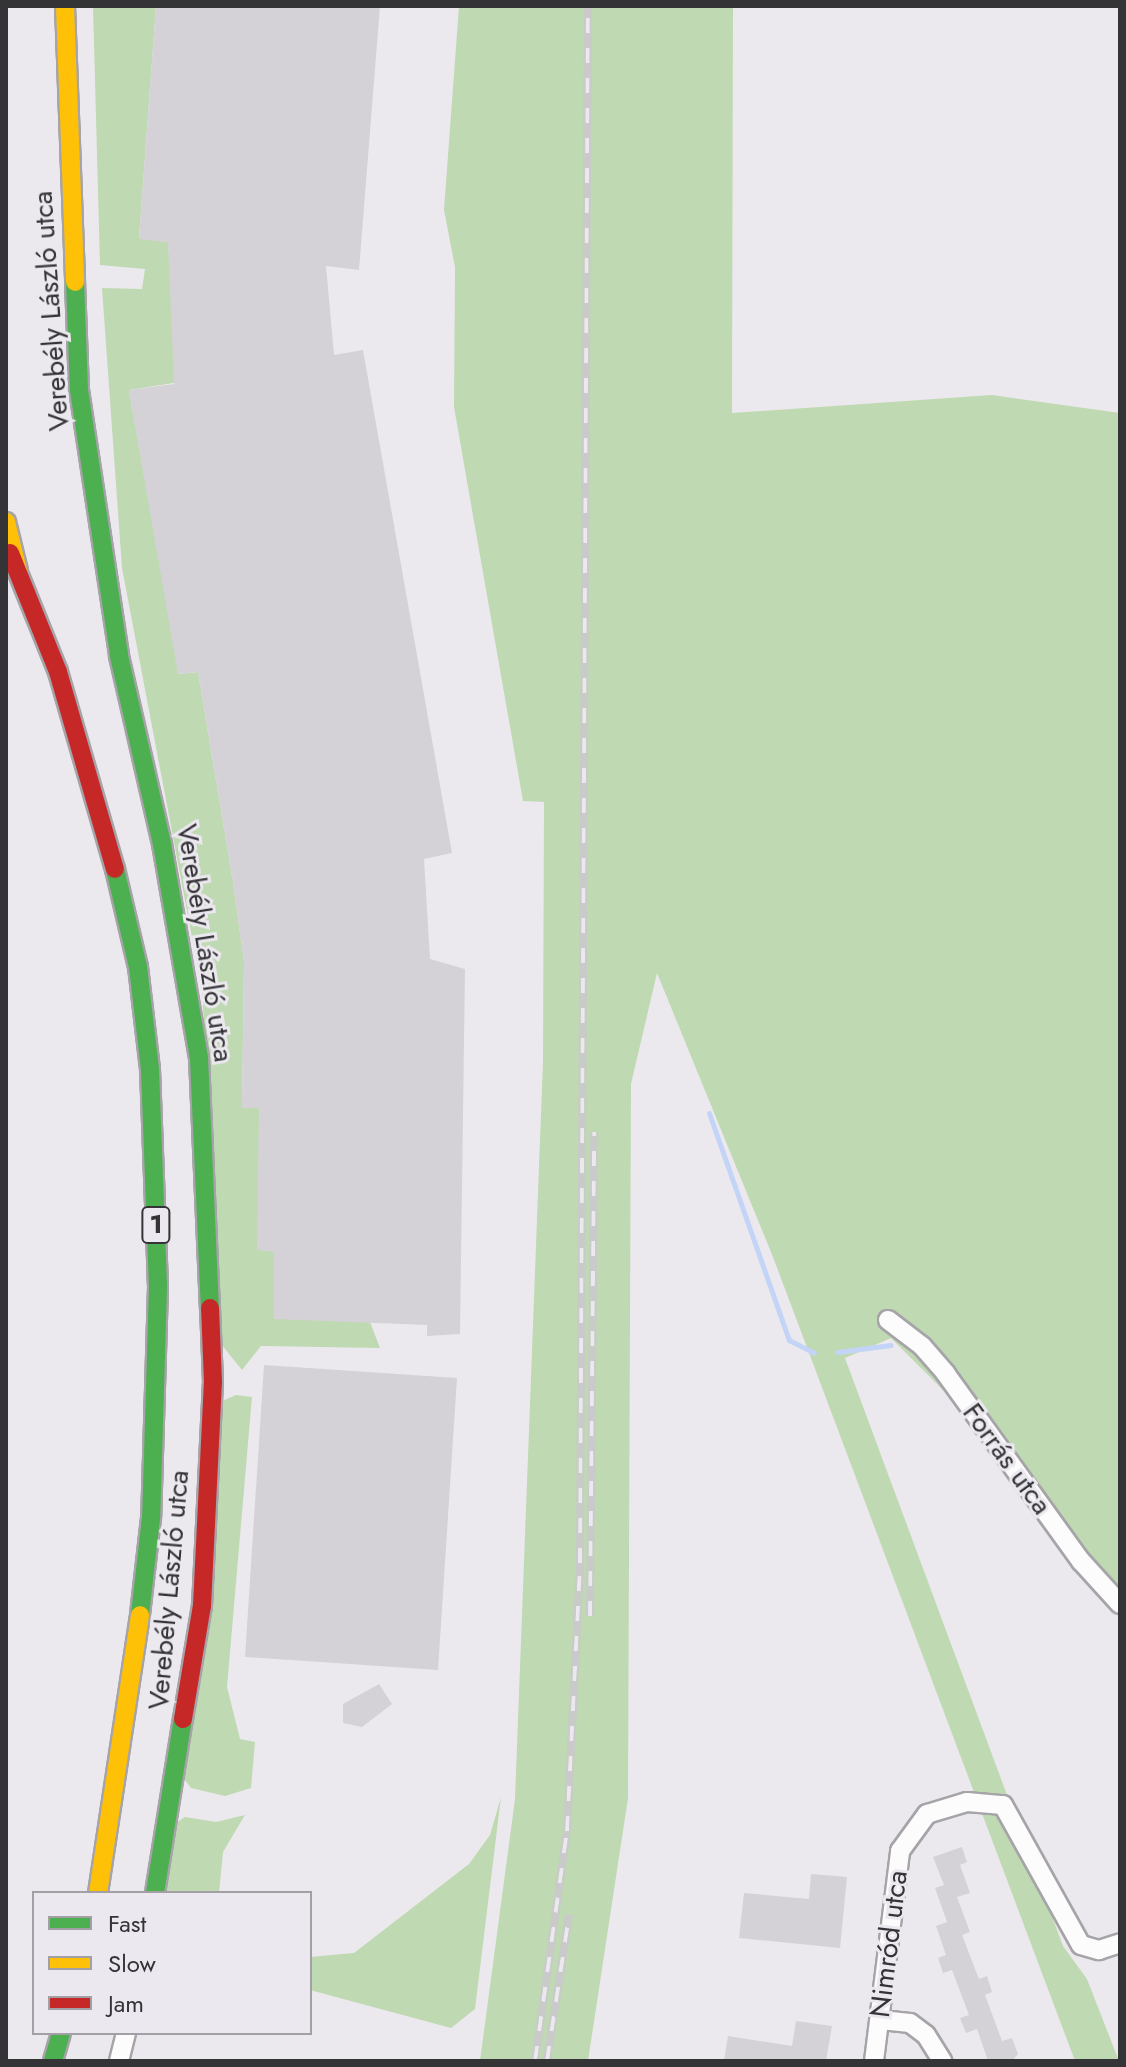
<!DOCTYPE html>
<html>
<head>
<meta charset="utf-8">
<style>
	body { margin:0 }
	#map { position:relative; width:1126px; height:2067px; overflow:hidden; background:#ece9ee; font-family:Jost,sans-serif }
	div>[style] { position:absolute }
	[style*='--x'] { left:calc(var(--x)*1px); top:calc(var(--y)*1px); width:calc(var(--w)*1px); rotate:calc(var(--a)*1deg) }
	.green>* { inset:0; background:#bfd9b2 }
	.stream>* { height:5px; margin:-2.5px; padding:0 2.5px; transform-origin:2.5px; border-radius:2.5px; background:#c3d4f6 }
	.building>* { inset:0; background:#d4d2d6 }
	.roads { filter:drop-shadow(2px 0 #a6a4a8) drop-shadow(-2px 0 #a6a4a8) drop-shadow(0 2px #a6a4a8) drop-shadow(0 -2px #a6a4a8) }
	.street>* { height:18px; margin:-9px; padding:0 9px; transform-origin:9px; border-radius:9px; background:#fcfcfc }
	.fast>* { height:18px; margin:-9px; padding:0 9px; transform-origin:9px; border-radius:9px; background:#4caf50 }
	.slow>* { height:18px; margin:-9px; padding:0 9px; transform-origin:9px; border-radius:9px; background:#ffc107 }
	.jam>* { height:18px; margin:-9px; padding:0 9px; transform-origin:9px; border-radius:9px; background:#c62828 }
	.rail>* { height:8px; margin-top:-4px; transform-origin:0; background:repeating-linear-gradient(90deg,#ece8ef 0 15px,#cacaca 0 30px); box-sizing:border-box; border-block:2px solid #cacaca }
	span { translate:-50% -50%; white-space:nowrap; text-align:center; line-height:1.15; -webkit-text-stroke:6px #ece8ef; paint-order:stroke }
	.shield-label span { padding:2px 6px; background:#ece8ef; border:2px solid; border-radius:6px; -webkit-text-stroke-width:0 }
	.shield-label { font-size:26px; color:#343336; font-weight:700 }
	.street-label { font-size:28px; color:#343336 }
	.frame { position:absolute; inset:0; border:8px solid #343336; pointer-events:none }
	.legend { position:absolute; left:32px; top:1891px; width:280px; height:144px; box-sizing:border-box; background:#ece8ef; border:2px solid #a2a0a5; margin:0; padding:10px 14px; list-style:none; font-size:24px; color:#343336 }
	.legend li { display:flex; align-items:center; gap:16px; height:40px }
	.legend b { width:40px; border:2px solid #a2a0a5 }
</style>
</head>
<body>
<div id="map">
	<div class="green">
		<div style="clip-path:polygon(93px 6px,156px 6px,139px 238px,168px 242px,180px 382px,129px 390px,179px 674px,198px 672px,233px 882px,244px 962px,242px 1108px,259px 1108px,265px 1249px,274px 1252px,274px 1318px,370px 1322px,380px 1348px,261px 1346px,242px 1370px,212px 1333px,216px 1231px,202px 990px,122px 568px,102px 288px,142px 289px,145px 269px,100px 265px)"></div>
		<div style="clip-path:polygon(459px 6px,733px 6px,732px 413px,992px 395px,1120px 413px,1120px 1617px,948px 1395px,891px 1338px,845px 1358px,1063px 1946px,1087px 1979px,1119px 2061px,1075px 2061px,773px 1257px,657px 973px,631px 1084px,628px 1798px,588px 2061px,480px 2061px,515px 1799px,543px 1061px,544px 802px,523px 801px,454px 407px,455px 267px,444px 210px)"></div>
		<div style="clip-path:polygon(236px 1395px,252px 1397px,227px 1687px,240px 1739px,255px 1742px,251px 1788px,225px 1796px,191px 1788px,181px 1775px,220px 1402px)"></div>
		<div style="clip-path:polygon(501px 1797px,475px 2009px,451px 2028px,310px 1990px,310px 1957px,354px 1953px,469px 1864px,490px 1835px)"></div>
		<div style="clip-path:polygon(245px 1815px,223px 1852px,219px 1893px,152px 1893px,168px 1828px,185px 1817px,216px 1822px)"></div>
	</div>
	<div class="stream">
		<div style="--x:709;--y:1113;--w:241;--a:70.6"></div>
		<div style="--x:789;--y:1340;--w:28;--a:27"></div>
		<div style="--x:837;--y:1352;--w:54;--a:-7.4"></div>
	</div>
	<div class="building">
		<div style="clip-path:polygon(156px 6px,380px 6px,359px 270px,326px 266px,334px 355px,363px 350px,452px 853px,424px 859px,430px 959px,465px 969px,460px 1334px,427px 1336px,427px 1325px,274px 1319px,274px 1252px,257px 1250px,259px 1108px,242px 1108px,244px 962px,233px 882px,198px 672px,178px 674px,129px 390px,174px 384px,168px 242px,139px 239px)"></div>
		<div style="clip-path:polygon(264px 1365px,457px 1378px,438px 1670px,245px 1657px)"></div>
		<div style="clip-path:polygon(379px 1684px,392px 1704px,362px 1727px,343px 1723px,343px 1704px)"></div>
		<div style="clip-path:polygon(962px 1847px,967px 1862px,960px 1865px,970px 1893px,957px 1897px,970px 1932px,962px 1935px,979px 1979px,987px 1976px,992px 1992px,985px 1995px,1002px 2041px,1012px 2038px,1018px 2054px,1012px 2061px,988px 2061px,977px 2029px,966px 2033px,960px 2018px,969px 2015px,952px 1970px,943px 1973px,938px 1958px,946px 1955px,936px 1926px,947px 1922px,935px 1888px,944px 1885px,933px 1857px)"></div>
		<div style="clip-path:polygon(811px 1874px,847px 1877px,840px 1948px,739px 1938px,744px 1893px,809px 1899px)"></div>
		<div style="clip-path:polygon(796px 2021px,832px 2026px,826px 2061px,724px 2061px,728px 2036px,792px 2046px)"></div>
	</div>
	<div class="roads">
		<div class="street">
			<div style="--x:888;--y:1320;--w:43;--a:37.4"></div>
			<div style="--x:922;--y:1346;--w:37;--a:49"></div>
			<div style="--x:946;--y:1374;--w:231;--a:54.2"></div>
			<div style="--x:1081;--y:1561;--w:58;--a:47.8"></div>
			<div style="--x:881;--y:2020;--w:29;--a:6"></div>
			<div style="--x:910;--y:2023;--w:20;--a:37"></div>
			<div style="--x:926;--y:2035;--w:31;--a:58"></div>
			<div style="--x:119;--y:2061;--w:29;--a:-76"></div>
			<div style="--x:874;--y:2061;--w:212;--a:-82.9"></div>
			<div style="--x:900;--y:1851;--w:46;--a:-53.9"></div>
			<div style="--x:927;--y:1814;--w:42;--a:-16.7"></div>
			<div style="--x:967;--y:1802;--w:36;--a:5"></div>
			<div style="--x:1003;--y:1805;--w:160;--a:60.9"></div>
			<div style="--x:1081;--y:1945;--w:19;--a:16"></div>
			<div style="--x:1099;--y:1950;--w:22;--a:-18"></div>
		</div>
		<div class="fast">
			<div style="--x:75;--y:282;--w:108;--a:87.9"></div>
			<div style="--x:79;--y:390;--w:269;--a:81.4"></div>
			<div style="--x:119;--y:656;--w:193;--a:77.1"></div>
			<div style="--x:162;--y:844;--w:217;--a:80.2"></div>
			<div style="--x:199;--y:1058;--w:250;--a:87.5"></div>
			<div style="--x:115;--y:869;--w:101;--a:76.8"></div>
			<div style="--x:138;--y:967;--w:103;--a:83.3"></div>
			<div style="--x:150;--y:1069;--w:218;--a:87.9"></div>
			<div style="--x:158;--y:1287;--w:231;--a:91.7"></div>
			<div style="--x:151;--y:1518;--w:98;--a:96.5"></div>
			<div style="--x:155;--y:1893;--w:176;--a:-80.9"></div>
			<div style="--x:53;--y:2061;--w:29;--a:-74"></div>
		</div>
		<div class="slow">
			<div style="--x:65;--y:6;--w:276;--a:87.9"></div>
			<div style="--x:6;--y:522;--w:50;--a:76.2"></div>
			<div style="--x:98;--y:1893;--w:281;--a:-81.4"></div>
		</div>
		<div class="jam">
			<div style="--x:10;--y:553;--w:128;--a:68"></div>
			<div style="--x:58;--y:672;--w:205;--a:73.9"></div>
			<div style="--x:183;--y:1719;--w:115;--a:-80.5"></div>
			<div style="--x:202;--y:1606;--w:224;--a:-87.2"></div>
			<div style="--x:213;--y:1382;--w:74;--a:-92.3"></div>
		</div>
	</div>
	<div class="rail">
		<div style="--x:590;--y:1616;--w:484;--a:-89.5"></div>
		<div style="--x:535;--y:2061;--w:232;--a:-82.1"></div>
		<div style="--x:567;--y:1831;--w:268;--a:-87.2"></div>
		<div style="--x:580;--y:1563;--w:1557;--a:-89.71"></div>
		<div style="--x:547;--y:2061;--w:148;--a:-81.4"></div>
	</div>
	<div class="shield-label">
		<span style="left:156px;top:1225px">1</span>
	</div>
	<div class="street-label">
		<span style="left:51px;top:311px;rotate:-94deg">Verebély László utca</span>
		<span style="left:205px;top:943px;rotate:81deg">Verebély László utca</span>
		<span style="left:1007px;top:1459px;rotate:54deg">Forrás utca</span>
		<span style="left:169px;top:1590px;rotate:-85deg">Verebély László utca</span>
		<span style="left:889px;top:1944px;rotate:-83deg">Nimród utca</span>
	</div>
	<div class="frame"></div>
	<ul class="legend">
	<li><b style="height:10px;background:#4caf50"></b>Fast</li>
	<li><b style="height:10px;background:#ffc107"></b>Slow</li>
	<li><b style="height:10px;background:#c62828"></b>Jam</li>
	</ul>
</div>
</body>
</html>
